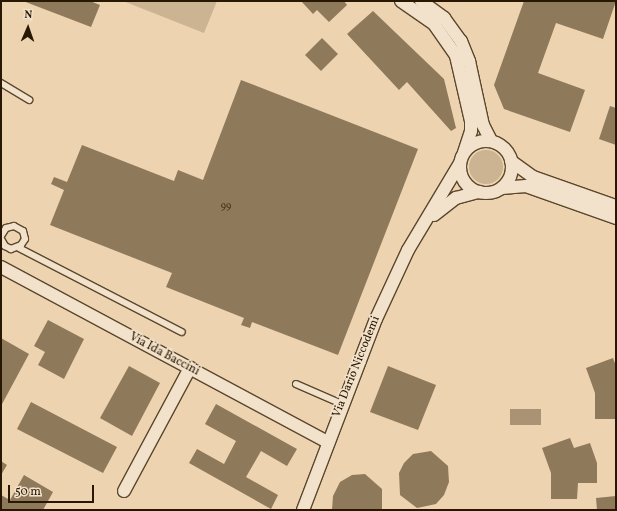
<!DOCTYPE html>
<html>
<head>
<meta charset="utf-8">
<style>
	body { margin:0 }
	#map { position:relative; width:617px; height:511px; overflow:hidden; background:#edd3af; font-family:Vollkorn,serif }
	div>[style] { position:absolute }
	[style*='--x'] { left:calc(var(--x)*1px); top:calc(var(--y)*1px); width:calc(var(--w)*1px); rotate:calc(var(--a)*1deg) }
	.green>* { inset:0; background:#ccb391 }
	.round { border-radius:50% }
	.water>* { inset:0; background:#aa9374 }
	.building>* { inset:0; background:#8f795b }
	.roads { filter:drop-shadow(1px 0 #5a472c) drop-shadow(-1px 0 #5a472c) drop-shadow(0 1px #5a472c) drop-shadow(0 -1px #5a472c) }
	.service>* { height:6px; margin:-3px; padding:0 3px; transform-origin:3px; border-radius:3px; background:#f3e2cb }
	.minor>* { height:12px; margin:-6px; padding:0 6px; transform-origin:6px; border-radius:6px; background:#f3e2cb }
	.minor>.ring { margin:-6px; padding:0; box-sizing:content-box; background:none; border:12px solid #f3e2cb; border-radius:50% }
	span { translate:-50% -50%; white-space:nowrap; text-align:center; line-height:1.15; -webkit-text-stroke:3.5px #f3e2cb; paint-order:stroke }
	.number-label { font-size:10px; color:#423018 }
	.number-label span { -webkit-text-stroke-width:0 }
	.street-label { font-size:12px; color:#291801 }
	.frame { position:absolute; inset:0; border:2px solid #291801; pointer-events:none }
	.north { position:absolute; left:8px; top:8px; width:40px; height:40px; -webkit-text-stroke:3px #f3e2cb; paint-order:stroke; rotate:2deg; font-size:11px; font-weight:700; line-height:16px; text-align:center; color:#291801 }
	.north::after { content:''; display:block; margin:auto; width:14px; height:18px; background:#291801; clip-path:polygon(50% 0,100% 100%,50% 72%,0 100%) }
	.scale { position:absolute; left:8px; top:485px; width:86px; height:18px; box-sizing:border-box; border:2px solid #291801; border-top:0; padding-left:5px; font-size:12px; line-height:14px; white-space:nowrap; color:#291801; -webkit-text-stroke:3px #f3e2cb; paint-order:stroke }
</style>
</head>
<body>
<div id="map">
	<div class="green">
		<div style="clip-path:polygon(123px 1px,217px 1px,204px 33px)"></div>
		<div class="round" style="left:469px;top:150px;width:34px;height:34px"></div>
	</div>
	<div class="water">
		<div style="clip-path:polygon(510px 409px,541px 409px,541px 425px,510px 425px)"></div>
	</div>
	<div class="building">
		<div style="clip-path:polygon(23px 1px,90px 1px,100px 5px,91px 27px)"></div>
		<div style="clip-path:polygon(301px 1px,344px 1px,347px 5px,329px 22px,317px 10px,313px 14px)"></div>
		<div style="clip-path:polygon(524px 1px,616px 1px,603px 39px,556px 23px,538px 73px,585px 90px,570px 132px,504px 109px,494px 85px)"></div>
		<div style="clip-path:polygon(373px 11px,444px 79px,456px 128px,451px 131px,407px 82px,399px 90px,347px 34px)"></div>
		<div style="clip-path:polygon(322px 38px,338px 54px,321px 71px,305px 55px)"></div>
		<div style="clip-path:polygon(241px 80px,418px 149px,338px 355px,252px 322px,250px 328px,241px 325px,244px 318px,166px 287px,172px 273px,50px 225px,64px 190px,51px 184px,54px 177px,67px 182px,82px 145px,174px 181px,178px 170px,203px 180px)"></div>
		<div style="clip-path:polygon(610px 106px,616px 108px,616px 145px,599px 139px)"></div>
		<div style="clip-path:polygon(48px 320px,84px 339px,64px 379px,38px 365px,45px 352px,34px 346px)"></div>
		<div style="clip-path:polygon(1px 338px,29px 354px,1px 406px)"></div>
		<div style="clip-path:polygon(613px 358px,616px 366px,616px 419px,595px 419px,595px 393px,586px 368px)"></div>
		<div style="clip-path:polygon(129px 366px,160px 383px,132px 436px,100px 418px)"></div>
		<div style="clip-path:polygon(388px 366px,436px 385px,418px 430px,370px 412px)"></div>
		<div style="clip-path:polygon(31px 402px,117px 447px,103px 473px,17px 429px)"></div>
		<div style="clip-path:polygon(216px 404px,297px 449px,287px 466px,261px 451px,246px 477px,278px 495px,271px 509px,189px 463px,197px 449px,224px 464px,236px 441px,205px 424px)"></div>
		<div style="clip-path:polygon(570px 438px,574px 448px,590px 443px,597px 463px,597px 483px,578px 483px,577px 499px,551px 499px,551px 473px,542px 448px)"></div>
		<div style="clip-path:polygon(431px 451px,448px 466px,449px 482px,444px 495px,436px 504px,417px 508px,400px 495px,399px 473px,404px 463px,413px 454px)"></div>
		<div style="clip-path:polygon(1px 461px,7px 465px,1px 475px)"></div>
		<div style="clip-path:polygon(365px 474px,382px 489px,382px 510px,332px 510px,333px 496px,340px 482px,352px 475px)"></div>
		<div style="clip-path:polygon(24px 475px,53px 492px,43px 510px,1px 510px,1px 495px,10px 500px)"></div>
		<div style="clip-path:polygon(616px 496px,616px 510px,597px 510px,596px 498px)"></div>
	</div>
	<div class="roads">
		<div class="service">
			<div style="--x:1;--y:83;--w:33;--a:31"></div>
			<div style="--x:1;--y:236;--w:9;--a:-58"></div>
			<div style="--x:6;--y:228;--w:8;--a:-14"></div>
			<div style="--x:14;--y:226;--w:10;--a:29"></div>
			<div style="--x:23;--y:231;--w:8;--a:76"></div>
			<div style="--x:25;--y:239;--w:7;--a:124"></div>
			<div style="--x:21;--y:245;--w:11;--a:158"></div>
			<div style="--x:11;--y:249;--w:7;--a:-153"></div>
			<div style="--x:5;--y:246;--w:8;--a:-120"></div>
			<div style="--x:19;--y:248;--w:183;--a:27.3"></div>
			<div style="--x:296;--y:384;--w:50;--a:23.5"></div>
		</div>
		<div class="minor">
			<div style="--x:401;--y:1;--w:40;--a:34.9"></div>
			<div style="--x:434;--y:24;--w:39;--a:55"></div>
			<div style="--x:456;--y:56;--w:67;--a:77"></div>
			<div style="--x:471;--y:121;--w:10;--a:90"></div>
			<div style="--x:471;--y:131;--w:22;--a:108"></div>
			<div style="--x:421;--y:1;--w:29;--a:36"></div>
			<div style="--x:444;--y:18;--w:29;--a:54"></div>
			<div style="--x:461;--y:41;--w:22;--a:68"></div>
			<div style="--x:469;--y:61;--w:66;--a:77.7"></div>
			<div style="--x:483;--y:125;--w:18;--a:63"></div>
			<div class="ring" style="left:460px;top:141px;width:40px;height:40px"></div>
			<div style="--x:511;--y:161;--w:27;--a:36"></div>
			<div style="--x:533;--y:177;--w:88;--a:19.3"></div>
			<div style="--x:502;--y:188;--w:24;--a:-5"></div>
			<div style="--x:526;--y:186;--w:96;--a:19.6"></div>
			<div style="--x:434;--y:215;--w:28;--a:-38"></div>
			<div style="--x:456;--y:198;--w:24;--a:-15"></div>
			<div style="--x:1;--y:267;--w:371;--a:28.2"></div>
			<div style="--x:124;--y:491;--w:140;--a:-61.8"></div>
			<div style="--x:303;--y:510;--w:204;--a:-69.1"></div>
			<div style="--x:376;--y:319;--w:76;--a:-65.1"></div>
			<div style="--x:408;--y:250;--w:101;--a:-59.1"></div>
		</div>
	</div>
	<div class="number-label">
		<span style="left:226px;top:207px">99</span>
	</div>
	<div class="street-label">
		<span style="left:164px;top:355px;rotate:28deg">Via Ida Baccini</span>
		<span style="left:357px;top:367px;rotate:-68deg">Via Dario Niccodemi</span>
	</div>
	<div class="frame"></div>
	<div class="north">N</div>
	<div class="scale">50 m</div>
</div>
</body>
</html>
